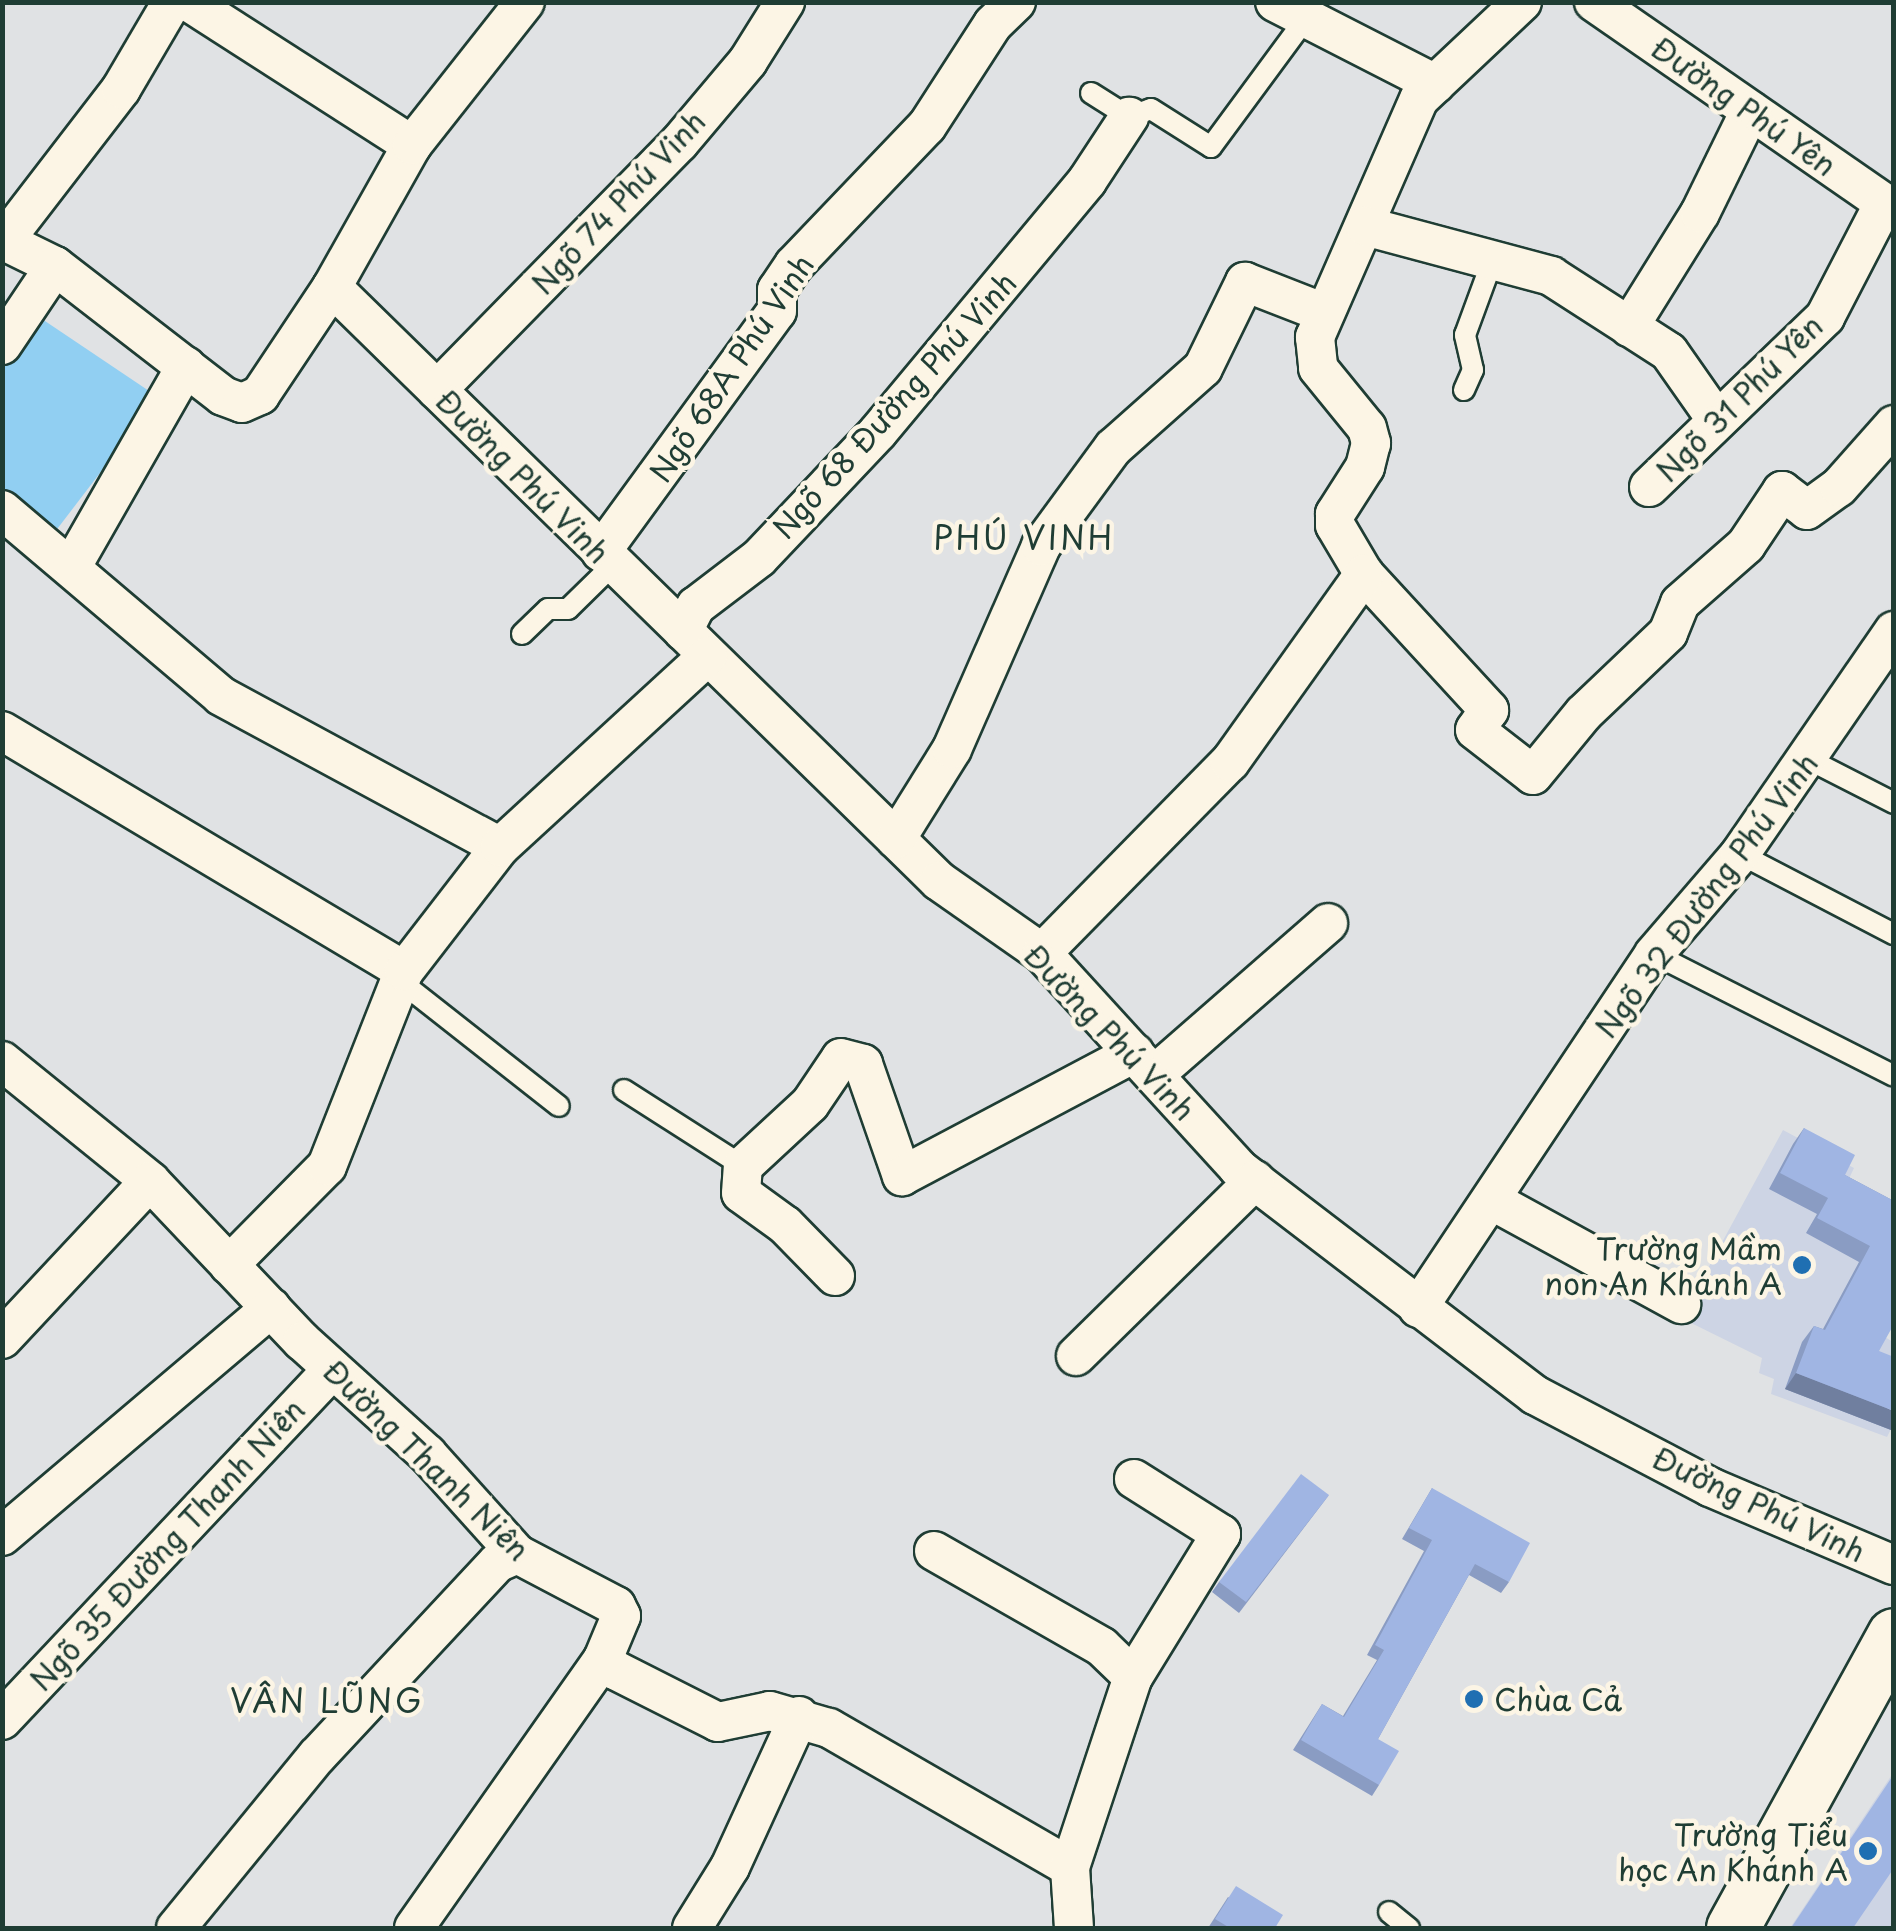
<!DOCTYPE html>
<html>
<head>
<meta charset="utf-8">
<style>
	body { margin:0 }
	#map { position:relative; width:1896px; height:1931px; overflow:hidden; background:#e0e2e4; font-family:"Playpen Sans",sans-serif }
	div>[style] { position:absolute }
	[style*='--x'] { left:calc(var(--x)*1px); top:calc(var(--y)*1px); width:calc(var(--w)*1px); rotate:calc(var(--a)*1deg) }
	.built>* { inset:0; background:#cdd4e4 }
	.water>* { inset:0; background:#91cff2 }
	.roads { filter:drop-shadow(2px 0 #1f3d34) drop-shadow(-2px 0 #1f3d34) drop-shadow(0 2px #1f3d34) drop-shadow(0 -2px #1f3d34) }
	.lane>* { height:20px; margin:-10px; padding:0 10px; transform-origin:10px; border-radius:10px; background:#fcf5e5 }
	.street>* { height:38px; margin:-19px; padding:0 19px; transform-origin:19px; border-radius:19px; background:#fcf5e5 }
	.secondary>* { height:52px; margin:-26px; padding:0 26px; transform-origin:26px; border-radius:26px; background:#fcf5e5 }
	.wall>* { inset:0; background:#8a9cc3 }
	.shaded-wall>* { inset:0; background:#707f9f }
	.building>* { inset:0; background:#a0b5e3 }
	.dots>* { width:28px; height:28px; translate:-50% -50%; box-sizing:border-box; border:5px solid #fcf5e5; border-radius:50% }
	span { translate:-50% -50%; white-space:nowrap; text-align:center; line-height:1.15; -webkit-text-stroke:9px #fcf5e5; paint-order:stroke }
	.street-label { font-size:30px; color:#1f3d34 }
	.poi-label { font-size:30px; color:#1f3d34 }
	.right { translate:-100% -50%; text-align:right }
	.left { translate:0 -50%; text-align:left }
	.neighbourhood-label { font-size:32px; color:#1f3d34; letter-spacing:2.5px }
	.frame { position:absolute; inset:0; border:5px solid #1f3d34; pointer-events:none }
</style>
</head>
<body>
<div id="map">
	<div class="built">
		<div style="clip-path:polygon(1783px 1130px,1854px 1168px,1846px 1185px,1885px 1337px,1893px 1342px,1894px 1423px,1887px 1437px,1771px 1394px,1774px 1379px,1759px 1373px,1762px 1358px,1681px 1318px)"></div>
		<div style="clip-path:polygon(1893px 1773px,1893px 1928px,1790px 1928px)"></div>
	</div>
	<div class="water">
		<div style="clip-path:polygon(39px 317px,158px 397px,48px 541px,3px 503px,3px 367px)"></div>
	</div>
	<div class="roads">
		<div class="lane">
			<div style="--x:1091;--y:93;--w:45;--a:32.3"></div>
			<div style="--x:1129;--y:117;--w:23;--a:-20"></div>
			<div style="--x:1151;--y:109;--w:71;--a:32.3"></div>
			<div style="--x:1211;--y:147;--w:160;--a:-53.6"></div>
			<div style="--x:1464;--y:390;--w:22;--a:-66"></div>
			<div style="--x:1473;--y:370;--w:36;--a:-103"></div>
			<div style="--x:1465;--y:335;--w:81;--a:-69.8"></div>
			<div style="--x:522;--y:634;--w:36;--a:-44"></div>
			<div style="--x:548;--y:609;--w:20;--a:0"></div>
			<div style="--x:568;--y:609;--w:63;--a:-44.4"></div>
			<div style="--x:1808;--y:759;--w:97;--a:27.1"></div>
			<div style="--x:1740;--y:854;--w:174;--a:27.5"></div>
			<div style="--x:1654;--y:954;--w:269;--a:26.9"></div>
			<div style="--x:400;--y:981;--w:202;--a:38.2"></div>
			<div style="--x:624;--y:1090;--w:141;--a:32.6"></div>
			<div style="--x:1389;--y:1912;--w:26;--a:39"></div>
		</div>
		<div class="street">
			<div style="--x:189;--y:2;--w:265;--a:32.7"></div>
			<div style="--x:1275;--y:2;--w:180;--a:27.1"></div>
			<div style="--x:1522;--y:2;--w:141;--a:136.7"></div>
			<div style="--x:1419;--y:99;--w:260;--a:113.6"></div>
			<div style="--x:1315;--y:337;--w:31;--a:84"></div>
			<div style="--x:1318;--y:368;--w:77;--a:50.8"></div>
			<div style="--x:1367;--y:428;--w:16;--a:75"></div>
			<div style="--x:1371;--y:443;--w:25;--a:104"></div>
			<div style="--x:1365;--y:467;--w:56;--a:122.6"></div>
			<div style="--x:1335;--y:514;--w:11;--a:90"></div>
			<div style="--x:1335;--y:525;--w:57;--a:59.4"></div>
			<div style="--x:1364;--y:574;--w:185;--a:47.4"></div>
			<div style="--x:1489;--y:710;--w:24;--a:125"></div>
			<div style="--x:1475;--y:730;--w:73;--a:37.8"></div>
			<div style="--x:1533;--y:775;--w:80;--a:-50.6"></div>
			<div style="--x:1584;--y:713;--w:116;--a:-43.6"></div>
			<div style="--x:1668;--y:633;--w:32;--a:-68"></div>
			<div style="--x:1680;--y:603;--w:88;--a:-41.3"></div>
			<div style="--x:1746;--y:545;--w:65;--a:-56.3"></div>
			<div style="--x:1782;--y:491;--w:31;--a:37"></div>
			<div style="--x:1807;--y:510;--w:39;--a:-36"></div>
			<div style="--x:1839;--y:487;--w:83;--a:-48.4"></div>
			<div style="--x:1594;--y:2;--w:365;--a:34.7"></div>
			<div style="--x:1365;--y:226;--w:193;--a:15"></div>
			<div style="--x:1551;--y:276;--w:140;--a:32.8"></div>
			<div style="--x:1669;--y:352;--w:82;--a:55"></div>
			<div style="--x:2;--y:240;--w:59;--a:26.1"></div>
			<div style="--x:55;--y:266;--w:212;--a:37.7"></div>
			<div style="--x:223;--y:396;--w:20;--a:20"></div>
			<div style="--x:242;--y:403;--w:20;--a:-24"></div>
			<div style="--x:260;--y:395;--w:130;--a:-56.3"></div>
			<div style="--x:332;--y:287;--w:163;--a:-60.6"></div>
			<div style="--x:412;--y:145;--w:182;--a:-51.7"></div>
			<div style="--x:4;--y:241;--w:192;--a:-52.4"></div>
			<div style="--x:121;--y:89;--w:101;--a:-59.6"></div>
			<div style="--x:332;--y:287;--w:849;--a:44.38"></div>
			<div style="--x:939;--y:881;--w:126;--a:35"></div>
			<div style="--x:1042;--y:953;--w:291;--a:47.6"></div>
			<div style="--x:1238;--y:1168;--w:374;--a:37.4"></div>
			<div style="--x:1535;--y:1395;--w:198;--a:27.7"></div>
			<div style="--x:1710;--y:1487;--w:200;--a:23"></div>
			<div style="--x:1629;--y:327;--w:134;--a:-58.1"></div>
			<div style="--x:1700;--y:213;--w:114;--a:-63.9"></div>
			<div style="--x:2;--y:345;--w:95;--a:-56.1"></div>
			<div style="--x:437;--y:390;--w:346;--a:-45.6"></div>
			<div style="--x:679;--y:143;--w:107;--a:-49.9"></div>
			<div style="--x:748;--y:61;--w:70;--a:-57.9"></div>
			<div style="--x:1649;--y:487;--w:245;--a:-44"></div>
			<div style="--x:1825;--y:317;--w:128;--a:-62.6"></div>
			<div style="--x:2;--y:510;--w:287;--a:40.3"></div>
			<div style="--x:221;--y:696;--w:317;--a:28.4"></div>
			<div style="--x:601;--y:552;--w:298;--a:-53.9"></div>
			<div style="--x:777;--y:311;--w:21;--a:-90"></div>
			<div style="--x:777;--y:290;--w:30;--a:-56"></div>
			<div style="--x:794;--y:265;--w:192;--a:-46.3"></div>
			<div style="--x:927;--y:126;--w:121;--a:-57.1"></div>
			<div style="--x:993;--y:24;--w:32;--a:-44"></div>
			<div style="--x:72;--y:566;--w:230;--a:-60.3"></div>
			<div style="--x:683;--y:631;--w:28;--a:-63"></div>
			<div style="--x:696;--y:606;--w:79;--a:-37.3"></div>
			<div style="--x:759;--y:558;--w:173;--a:-46.6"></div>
			<div style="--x:878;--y:432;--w:327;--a:-50.2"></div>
			<div style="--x:1087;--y:181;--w:77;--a:-56.7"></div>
			<div style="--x:2;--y:731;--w:468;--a:30.8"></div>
			<div style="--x:896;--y:839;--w:106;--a:-58.1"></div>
			<div style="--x:952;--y:749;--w:222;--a:-66.3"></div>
			<div style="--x:1041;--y:546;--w:122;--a:-53.7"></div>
			<div style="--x:1113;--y:448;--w:120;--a:-41.6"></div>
			<div style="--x:1203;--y:368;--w:96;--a:-64"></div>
			<div style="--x:1245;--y:282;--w:83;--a:21.3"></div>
			<div style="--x:1042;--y:953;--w:268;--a:-45.5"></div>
			<div style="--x:1230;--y:762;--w:231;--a:-54.5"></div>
			<div style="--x:2;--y:1061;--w:191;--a:39"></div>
			<div style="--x:150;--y:1181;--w:221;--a:46.5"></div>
			<div style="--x:302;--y:1341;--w:169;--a:42.1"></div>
			<div style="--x:427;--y:1454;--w:135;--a:48"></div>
			<div style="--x:517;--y:1554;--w:112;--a:27.7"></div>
			<div style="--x:616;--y:1606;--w:11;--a:63"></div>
			<div style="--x:621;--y:1616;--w:47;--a:112.7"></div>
			<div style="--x:603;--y:1659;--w:16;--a:43"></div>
			<div style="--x:615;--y:1670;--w:115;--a:26.8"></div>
			<div style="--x:718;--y:1722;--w:53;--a:-11.9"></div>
			<div style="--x:770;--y:1711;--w:61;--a:16.1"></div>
			<div style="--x:829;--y:1728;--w:278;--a:30"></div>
			<div style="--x:1154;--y:1075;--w:231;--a:-41.1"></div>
			<div style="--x:1491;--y:1200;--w:217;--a:28.7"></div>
			<div style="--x:229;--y:1265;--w:139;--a:-45.3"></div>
			<div style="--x:327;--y:1166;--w:210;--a:-68.5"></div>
			<div style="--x:404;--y:971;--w:157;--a:-52.3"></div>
			<div style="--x:500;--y:847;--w:282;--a:-42.6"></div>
			<div style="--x:835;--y:1276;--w:71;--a:-134.4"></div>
			<div style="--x:785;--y:1225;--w:54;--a:-144"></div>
			<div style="--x:741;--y:1193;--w:27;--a:-86"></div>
			<div style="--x:743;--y:1166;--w:91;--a:-42.8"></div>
			<div style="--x:810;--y:1104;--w:55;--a:-56"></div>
			<div style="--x:841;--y:1058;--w:23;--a:15"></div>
			<div style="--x:863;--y:1064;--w:119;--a:70.8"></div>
			<div style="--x:902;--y:1176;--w:263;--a:-27.9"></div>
			<div style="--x:1418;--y:1308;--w:425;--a:-56.3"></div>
			<div style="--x:1654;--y:954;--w:132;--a:-49.3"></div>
			<div style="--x:1740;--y:854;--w:271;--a:-55.4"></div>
			<div style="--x:2;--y:1339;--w:216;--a:-46.9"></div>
			<div style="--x:1076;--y:1356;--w:251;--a:-44.5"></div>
			<div style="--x:2;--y:1536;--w:353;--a:-40.3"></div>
			<div style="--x:934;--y:1551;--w:193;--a:29.7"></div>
			<div style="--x:1102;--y:1647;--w:43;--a:44.1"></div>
			<div style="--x:2;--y:1720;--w:482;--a:-46.7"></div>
			<div style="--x:176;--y:1928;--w:222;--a:-50.7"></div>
			<div style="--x:317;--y:1756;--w:264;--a:-47"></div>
			<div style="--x:497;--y:1563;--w:22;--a:-24"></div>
			<div style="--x:414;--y:1928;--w:329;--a:-54.9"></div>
			<div style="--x:692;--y:1928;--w:72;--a:-58.1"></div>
			<div style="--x:730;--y:1867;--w:166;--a:-65.4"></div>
			<div style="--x:1074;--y:1928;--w:61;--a:-93.8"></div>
			<div style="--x:1070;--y:1867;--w:200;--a:-71.7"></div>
			<div style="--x:1133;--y:1677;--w:168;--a:-58.4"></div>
			<div style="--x:1221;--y:1534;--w:103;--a:-147.7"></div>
		</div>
		<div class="secondary">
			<div style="--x:1733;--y:1928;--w:334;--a:-61.2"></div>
		</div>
	</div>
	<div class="wall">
		<div style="clip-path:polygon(1804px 1128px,1845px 1175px,1894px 1201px,1879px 1351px,1891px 1430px,1785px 1389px,1802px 1342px,1814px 1326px,1823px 1329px,1859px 1262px,1806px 1233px,1817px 1214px,1769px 1189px,1793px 1144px)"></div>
		<div style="clip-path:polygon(1432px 1488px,1509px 1582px,1501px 1593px,1469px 1575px,1378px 1739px,1379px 1785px,1372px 1796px,1293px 1750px,1322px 1704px,1343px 1716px,1377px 1660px,1367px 1655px,1424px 1551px,1402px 1539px)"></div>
		<div style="clip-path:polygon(1329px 1495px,1239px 1613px,1212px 1592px,1219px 1582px)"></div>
		<div style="clip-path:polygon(1228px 1897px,1275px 1928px,1208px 1928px)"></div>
	</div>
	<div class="shaded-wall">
		<div style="clip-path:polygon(1796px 1373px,1894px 1411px,1894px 1426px,1891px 1430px,1785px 1389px)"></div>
	</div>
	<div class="building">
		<div style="clip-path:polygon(1804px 1128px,1855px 1155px,1845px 1175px,1894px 1201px,1894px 1324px,1879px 1351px,1894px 1357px,1894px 1411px,1796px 1373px,1814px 1326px,1825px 1330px,1870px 1246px,1817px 1218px,1828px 1198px,1780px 1173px)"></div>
		<div style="clip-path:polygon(1301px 1474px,1329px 1495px,1246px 1602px,1219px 1582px)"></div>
		<div style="clip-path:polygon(1432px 1488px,1530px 1543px,1509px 1582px,1475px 1564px,1378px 1739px,1399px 1751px,1379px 1785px,1301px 1740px,1322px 1704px,1344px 1717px,1384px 1650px,1375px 1645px,1432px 1540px,1409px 1528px)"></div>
		<div style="clip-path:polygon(1894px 1774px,1894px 1868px,1853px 1928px,1791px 1928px)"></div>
		<div style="clip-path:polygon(1236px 1886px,1283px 1915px,1275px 1928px,1230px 1928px,1215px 1919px)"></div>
	</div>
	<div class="dots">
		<div style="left:1802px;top:1265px;background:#1f6fb2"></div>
		<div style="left:1474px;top:1699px;background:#1f6fb2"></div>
		<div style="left:1868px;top:1851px;background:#1f6fb2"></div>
	</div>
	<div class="street-label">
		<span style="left:1744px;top:106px;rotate:35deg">Đường Phú Yên</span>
		<span style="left:618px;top:202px;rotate:-47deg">Ngõ 74 Phú Vinh</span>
		<span style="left:731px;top:368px;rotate:-56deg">Ngõ 68A Phú Vinh</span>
		<span style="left:1739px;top:398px;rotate:-45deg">Ngõ 31 Phú Yên</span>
		<span style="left:894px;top:405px;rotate:-48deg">Ngõ 68 Đường Phú Vinh</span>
		<span style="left:523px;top:476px;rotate:45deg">Đường Phú Vinh</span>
		<span style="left:1706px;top:895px;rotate:-53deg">Ngõ 32 Đường Phú Vinh</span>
		<span style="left:1110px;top:1032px;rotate:46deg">Đường Phú Vinh</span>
		<span style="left:427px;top:1460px;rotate:44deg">Đường Thanh Niên</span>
		<span style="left:1759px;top:1504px;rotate:25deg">Đường Phú Vinh</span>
		<span style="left:167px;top:1544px;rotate:-47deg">Ngõ 35 Đường Thanh Niên</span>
	</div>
	<div class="poi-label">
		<span class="right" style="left:1782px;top:1265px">Trường Mầm<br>non An Khánh A</span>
		<span class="left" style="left:1494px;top:1699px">Chùa Cả</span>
		<span class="right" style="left:1848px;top:1851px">Trường Tiểu<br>học An Khánh A</span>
	</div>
	<div class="neighbourhood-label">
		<span style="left:1024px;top:537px">PHÚ VINH</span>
		<span style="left:327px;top:1700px">VÂN LŨNG</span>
	</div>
	<div class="frame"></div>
</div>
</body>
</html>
